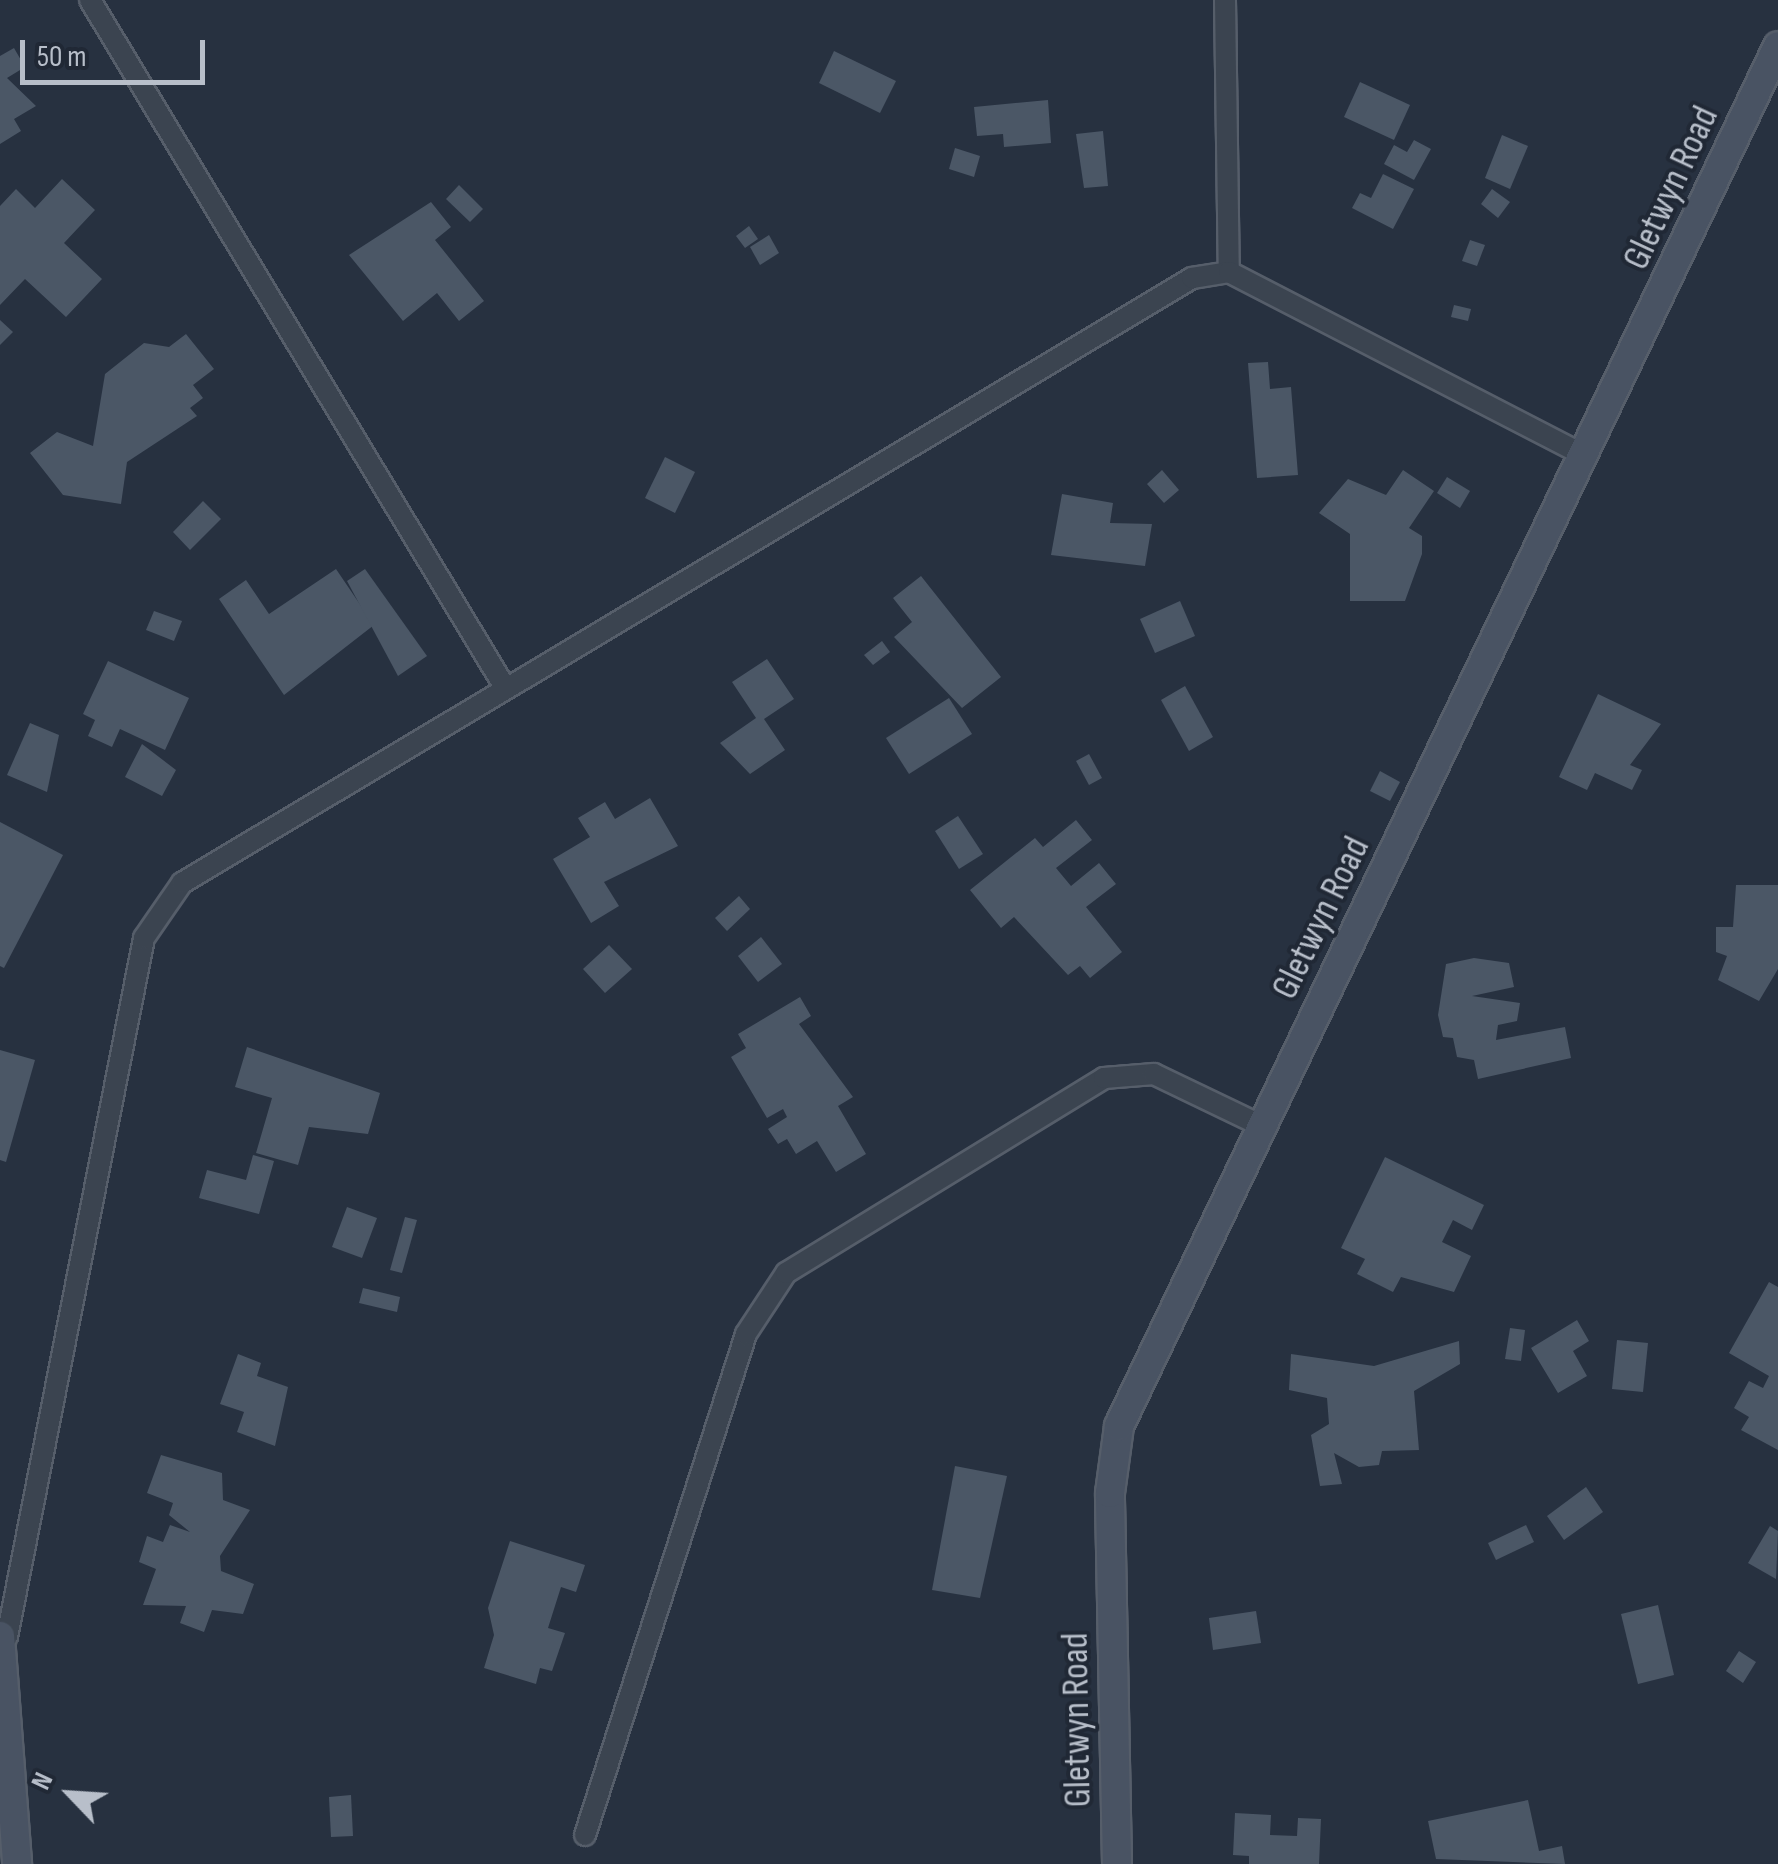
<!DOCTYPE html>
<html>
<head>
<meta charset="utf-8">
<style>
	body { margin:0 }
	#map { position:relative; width:1778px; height:1864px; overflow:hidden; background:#273140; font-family:"Sofia Sans Condensed",sans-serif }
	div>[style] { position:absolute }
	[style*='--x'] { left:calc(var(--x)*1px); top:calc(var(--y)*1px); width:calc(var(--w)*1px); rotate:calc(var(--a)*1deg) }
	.building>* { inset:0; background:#4b5766 }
	.roads { filter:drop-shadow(2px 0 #565e6a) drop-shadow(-2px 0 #565e6a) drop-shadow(0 2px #565e6a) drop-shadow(0 -2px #565e6a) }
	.street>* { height:20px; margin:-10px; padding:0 10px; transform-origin:10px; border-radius:10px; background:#3b4450 }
	.secondary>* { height:28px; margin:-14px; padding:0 14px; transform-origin:14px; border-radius:14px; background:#495363 }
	span { translate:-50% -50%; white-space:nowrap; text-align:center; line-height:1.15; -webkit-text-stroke:8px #202835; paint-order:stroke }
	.street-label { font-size:38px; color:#b8bfca }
	.north { position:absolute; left:20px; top:1744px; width:100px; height:100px; -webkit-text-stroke:8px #202835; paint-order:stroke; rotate:295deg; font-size:28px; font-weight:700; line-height:40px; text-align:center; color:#b8bfca }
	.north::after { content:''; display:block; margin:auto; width:35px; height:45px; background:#b8bfca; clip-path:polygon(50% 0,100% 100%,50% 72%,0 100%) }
	.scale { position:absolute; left:20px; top:40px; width:185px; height:45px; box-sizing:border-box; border:5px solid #b8bfca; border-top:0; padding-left:12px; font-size:30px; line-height:35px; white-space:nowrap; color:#b8bfca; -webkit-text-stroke:8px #202835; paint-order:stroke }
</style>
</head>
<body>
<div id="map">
	<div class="building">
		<div style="clip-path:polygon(14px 48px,25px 67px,7px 78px,36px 106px,14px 119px,21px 131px,0 144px,0 56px)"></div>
		<div style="clip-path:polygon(834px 51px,896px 81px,880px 113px,819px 83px)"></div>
		<div style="clip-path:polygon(1360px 82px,1410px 105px,1394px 140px,1344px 117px)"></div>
		<div style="clip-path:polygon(1048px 100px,1051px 143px,1004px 147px,1003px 134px,977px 136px,974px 107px)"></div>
		<div style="clip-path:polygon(1103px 131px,1108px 186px,1084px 188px,1076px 134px)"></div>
		<div style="clip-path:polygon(1502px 135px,1528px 146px,1510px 189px,1485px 178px)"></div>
		<div style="clip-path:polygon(1414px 140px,1431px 149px,1414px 180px,1384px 164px,1394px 145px,1407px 152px)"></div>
		<div style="clip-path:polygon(955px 148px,980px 156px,974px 177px,949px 169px)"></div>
		<div style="clip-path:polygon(1383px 174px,1414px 189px,1393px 229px,1352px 208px,1360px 193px,1371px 198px)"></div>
		<div style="clip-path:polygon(62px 179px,95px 210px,64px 243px,102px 279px,66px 317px,25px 279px,0 305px,0 206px,16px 189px,35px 208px)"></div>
		<div style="clip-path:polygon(459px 185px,483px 209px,470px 222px,446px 199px)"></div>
		<div style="clip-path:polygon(1492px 189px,1510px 202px,1498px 218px,1481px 204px)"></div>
		<div style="clip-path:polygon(431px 202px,451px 227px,435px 240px,484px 301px,459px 321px,437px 293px,403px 321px,349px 255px)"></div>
		<div style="clip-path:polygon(749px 226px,758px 239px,745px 248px,736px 236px)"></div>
		<div style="clip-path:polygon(769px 235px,779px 253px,760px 265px,750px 247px)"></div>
		<div style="clip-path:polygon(1470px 240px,1485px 245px,1477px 266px,1462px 261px)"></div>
		<div style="clip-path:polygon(1454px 305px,1471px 309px,1468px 321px,1451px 317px)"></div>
		<div style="clip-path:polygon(0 320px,13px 332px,0 345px)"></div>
		<div style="clip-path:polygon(186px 334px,214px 369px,193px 385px,203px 398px,190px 408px,197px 416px,127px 462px,121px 504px,63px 495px,30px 453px,57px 432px,93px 446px,105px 374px,144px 343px,169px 347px)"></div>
		<div style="clip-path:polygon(1268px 362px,1270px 389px,1291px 387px,1298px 475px,1257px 478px,1248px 363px)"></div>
		<div style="clip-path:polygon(665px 457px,695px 472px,675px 513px,645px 498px)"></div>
		<div style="clip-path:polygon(1162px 470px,1179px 490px,1164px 503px,1147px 484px)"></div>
		<div style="clip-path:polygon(1403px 470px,1434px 491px,1409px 528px,1422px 536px,1422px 554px,1405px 601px,1350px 601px,1350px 534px,1319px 513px,1348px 479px,1386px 495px)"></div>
		<div style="clip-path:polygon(1447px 477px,1470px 491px,1460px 508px,1437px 493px)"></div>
		<div style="clip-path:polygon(1062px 494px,1113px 503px,1110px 523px,1152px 524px,1145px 566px,1051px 555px)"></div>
		<div style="clip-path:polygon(203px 501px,221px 519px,190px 550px,173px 532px)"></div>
		<div style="clip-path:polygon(336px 569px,374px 625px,284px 695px,219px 599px,246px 580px,269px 614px)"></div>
		<div style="clip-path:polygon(365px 569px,427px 656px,398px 676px,347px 581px)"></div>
		<div style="clip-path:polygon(921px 576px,1001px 677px,962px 708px,894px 637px,912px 622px,893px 598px)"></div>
		<div style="clip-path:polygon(1180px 601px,1195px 636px,1155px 653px,1140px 619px)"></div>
		<div style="clip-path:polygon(154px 611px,182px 621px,174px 641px,146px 630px)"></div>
		<div style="clip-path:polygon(882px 641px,890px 652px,873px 665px,864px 655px)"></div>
		<div style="clip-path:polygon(767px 659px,794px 699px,764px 719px,785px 750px,750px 774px,720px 743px,756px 718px,732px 682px)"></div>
		<div style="clip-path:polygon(108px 661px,189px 698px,165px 750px,120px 729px,112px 747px,88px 736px,95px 720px,83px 714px)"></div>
		<div style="clip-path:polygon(1185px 686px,1213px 737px,1189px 751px,1161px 700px)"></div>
		<div style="clip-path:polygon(1598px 694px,1661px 724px,1630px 765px,1642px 770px,1632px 790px,1595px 773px,1587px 790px,1559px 777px)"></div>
		<div style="clip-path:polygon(949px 698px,972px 734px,909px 774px,886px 738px)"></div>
		<div style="clip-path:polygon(30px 723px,59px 735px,47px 792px,7px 775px)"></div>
		<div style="clip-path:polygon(142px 744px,176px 770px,162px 796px,125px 777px)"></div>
		<div style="clip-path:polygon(1089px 754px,1102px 778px,1089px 785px,1076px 761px)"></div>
		<div style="clip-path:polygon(1380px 771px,1400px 782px,1390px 801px,1370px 791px)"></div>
		<div style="clip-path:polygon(650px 798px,678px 846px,604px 882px,619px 906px,591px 923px,553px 859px,590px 837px,578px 818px,605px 802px,615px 819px)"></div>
		<div style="clip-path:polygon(958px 816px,983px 854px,959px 869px,935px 831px)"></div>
		<div style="clip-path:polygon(1076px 820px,1092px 840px,1056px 868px,1071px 886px,1099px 863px,1116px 884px,1086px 907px,1122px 952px,1090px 978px,1080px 966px,1068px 975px,1014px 917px,1001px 928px,970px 890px,1035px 838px,1043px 847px)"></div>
		<div style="clip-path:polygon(0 822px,63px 855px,4px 968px,0 966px)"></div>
		<div style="clip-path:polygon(1736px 885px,1778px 885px,1778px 969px,1759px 1001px,1718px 980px,1727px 956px,1716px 952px,1716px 927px,1733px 927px)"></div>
		<div style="clip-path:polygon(739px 896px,750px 909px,727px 931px,715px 918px)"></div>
		<div style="clip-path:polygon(761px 937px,782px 964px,758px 982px,738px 956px)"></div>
		<div style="clip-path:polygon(609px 945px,632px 969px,605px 993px,583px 969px)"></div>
		<div style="clip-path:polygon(1474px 958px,1509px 963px,1514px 987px,1472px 996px,1520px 1003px,1517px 1021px,1498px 1025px,1496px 1040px,1565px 1027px,1571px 1058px,1478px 1079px,1474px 1060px,1457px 1057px,1453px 1038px,1443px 1037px,1438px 1015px,1446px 964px)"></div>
		<div style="clip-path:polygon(800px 997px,811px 1016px,799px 1024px,853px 1097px,838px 1106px,866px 1154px,836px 1172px,817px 1141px,796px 1154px,787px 1139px,778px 1144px,768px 1129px,787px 1117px,783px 1109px,767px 1118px,731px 1057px,746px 1048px,738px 1034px)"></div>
		<div style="clip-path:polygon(247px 1047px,380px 1093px,368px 1134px,309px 1127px,298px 1165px,256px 1153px,272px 1098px,235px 1087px)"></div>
		<div style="clip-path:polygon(0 1050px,35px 1060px,6px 1162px,0 1160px)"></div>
		<div style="clip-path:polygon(253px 1155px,274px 1161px,259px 1214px,199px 1198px,207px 1170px,246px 1180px)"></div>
		<div style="clip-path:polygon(1385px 1157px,1484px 1205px,1472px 1230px,1453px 1220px,1442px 1242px,1471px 1256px,1454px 1292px,1401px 1277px,1393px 1292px,1357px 1274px,1365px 1259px,1341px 1248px)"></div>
		<div style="clip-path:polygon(347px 1207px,377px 1218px,362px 1258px,332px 1247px)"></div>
		<div style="clip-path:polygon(405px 1217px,417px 1220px,402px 1273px,390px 1270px)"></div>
		<div style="clip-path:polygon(1769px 1282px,1778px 1287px,1778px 1450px,1741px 1430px,1749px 1417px,1734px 1408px,1749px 1381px,1763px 1388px,1769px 1376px,1729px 1353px)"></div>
		<div style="clip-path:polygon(363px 1288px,400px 1297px,397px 1312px,359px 1303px)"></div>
		<div style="clip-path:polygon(1577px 1320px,1589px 1341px,1573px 1351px,1587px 1376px,1558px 1393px,1531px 1348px)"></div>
		<div style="clip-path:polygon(1510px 1328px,1525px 1330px,1521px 1361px,1505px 1359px)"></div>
		<div style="clip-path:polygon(1617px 1340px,1648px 1343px,1643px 1392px,1612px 1389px)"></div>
		<div style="clip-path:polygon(1459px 1341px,1460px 1364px,1414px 1391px,1419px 1450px,1382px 1451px,1379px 1465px,1359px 1467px,1334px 1453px,1342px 1484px,1320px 1486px,1311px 1435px,1329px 1424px,1327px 1398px,1289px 1390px,1291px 1354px,1374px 1366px)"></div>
		<div style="clip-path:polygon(238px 1354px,261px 1363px,257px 1376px,288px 1387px,275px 1446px,237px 1432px,244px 1412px,220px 1404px)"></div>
		<div style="clip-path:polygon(161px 1455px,222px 1473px,223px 1500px,250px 1510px,220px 1556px,221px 1571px,254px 1584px,243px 1614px,212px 1610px,204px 1632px,180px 1623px,186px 1606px,143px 1605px,156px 1569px,139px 1562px,147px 1536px,163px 1542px,170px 1525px,190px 1532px,169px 1515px,173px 1503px,147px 1493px)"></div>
		<div style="clip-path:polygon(955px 1466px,1007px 1476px,980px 1598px,932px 1590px)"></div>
		<div style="clip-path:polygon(1586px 1487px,1603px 1512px,1564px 1540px,1547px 1516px)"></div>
		<div style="clip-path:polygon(1526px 1525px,1534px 1542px,1496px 1560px,1488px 1543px)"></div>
		<div style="clip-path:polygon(1770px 1526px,1778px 1531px,1776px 1579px,1748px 1563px)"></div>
		<div style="clip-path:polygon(510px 1541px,585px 1565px,576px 1592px,561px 1587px,548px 1628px,565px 1633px,552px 1671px,540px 1668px,536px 1684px,484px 1668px,494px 1635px,488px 1608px)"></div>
		<div style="clip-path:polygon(1658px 1605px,1674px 1675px,1638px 1684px,1621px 1614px)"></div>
		<div style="clip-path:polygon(1256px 1611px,1261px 1643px,1213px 1650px,1209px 1618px)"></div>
		<div style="clip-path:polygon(1739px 1651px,1756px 1662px,1743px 1683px,1726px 1671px)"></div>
		<div style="clip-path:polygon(351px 1795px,353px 1836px,331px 1837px,329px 1797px)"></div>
		<div style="clip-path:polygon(1528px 1800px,1539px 1851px,1562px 1846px,1565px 1864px,1436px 1859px,1428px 1821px)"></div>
		<div style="clip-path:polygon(1235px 1813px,1271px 1815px,1270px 1835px,1297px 1836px,1298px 1818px,1321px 1819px,1319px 1864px,1249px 1864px,1249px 1856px,1233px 1855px)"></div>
	</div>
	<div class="roads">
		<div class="street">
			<div style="--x:90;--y:0;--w:799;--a:58.88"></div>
			<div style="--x:1225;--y:0;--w:272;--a:89.2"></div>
			<div style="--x:7;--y:1637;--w:712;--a:-78.91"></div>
			<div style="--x:144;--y:938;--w:67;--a:-55.4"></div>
			<div style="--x:182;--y:883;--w:1177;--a:-30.92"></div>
			<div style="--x:1192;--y:278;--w:37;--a:-9"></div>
			<div style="--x:1229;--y:272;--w:401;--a:27.3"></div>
			<div style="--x:585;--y:1835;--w:526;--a:-72.18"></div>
			<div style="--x:746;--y:1334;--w:73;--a:-56.7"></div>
			<div style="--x:786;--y:1273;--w:373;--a:-31.5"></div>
			<div style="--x:1104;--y:1078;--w:50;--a:-4.6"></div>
			<div style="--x:1154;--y:1074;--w:120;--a:25.7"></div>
		</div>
		<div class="secondary">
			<div style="--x:0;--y:1636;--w:229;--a:85.7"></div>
			<div style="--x:1117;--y:1864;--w:371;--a:-91.1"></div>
			<div style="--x:1110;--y:1493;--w:68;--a:-82.3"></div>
			<div style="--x:1119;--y:1426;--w:1529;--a:-64.47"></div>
		</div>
	</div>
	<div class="street-label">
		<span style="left:1671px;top:188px;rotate:-65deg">Gletwyn Road</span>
		<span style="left:1321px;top:918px;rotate:-64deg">Gletwyn Road</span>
		<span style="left:1077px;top:1720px;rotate:-91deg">Gletwyn Road</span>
	</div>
	<div class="north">N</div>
	<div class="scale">50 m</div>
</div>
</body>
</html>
